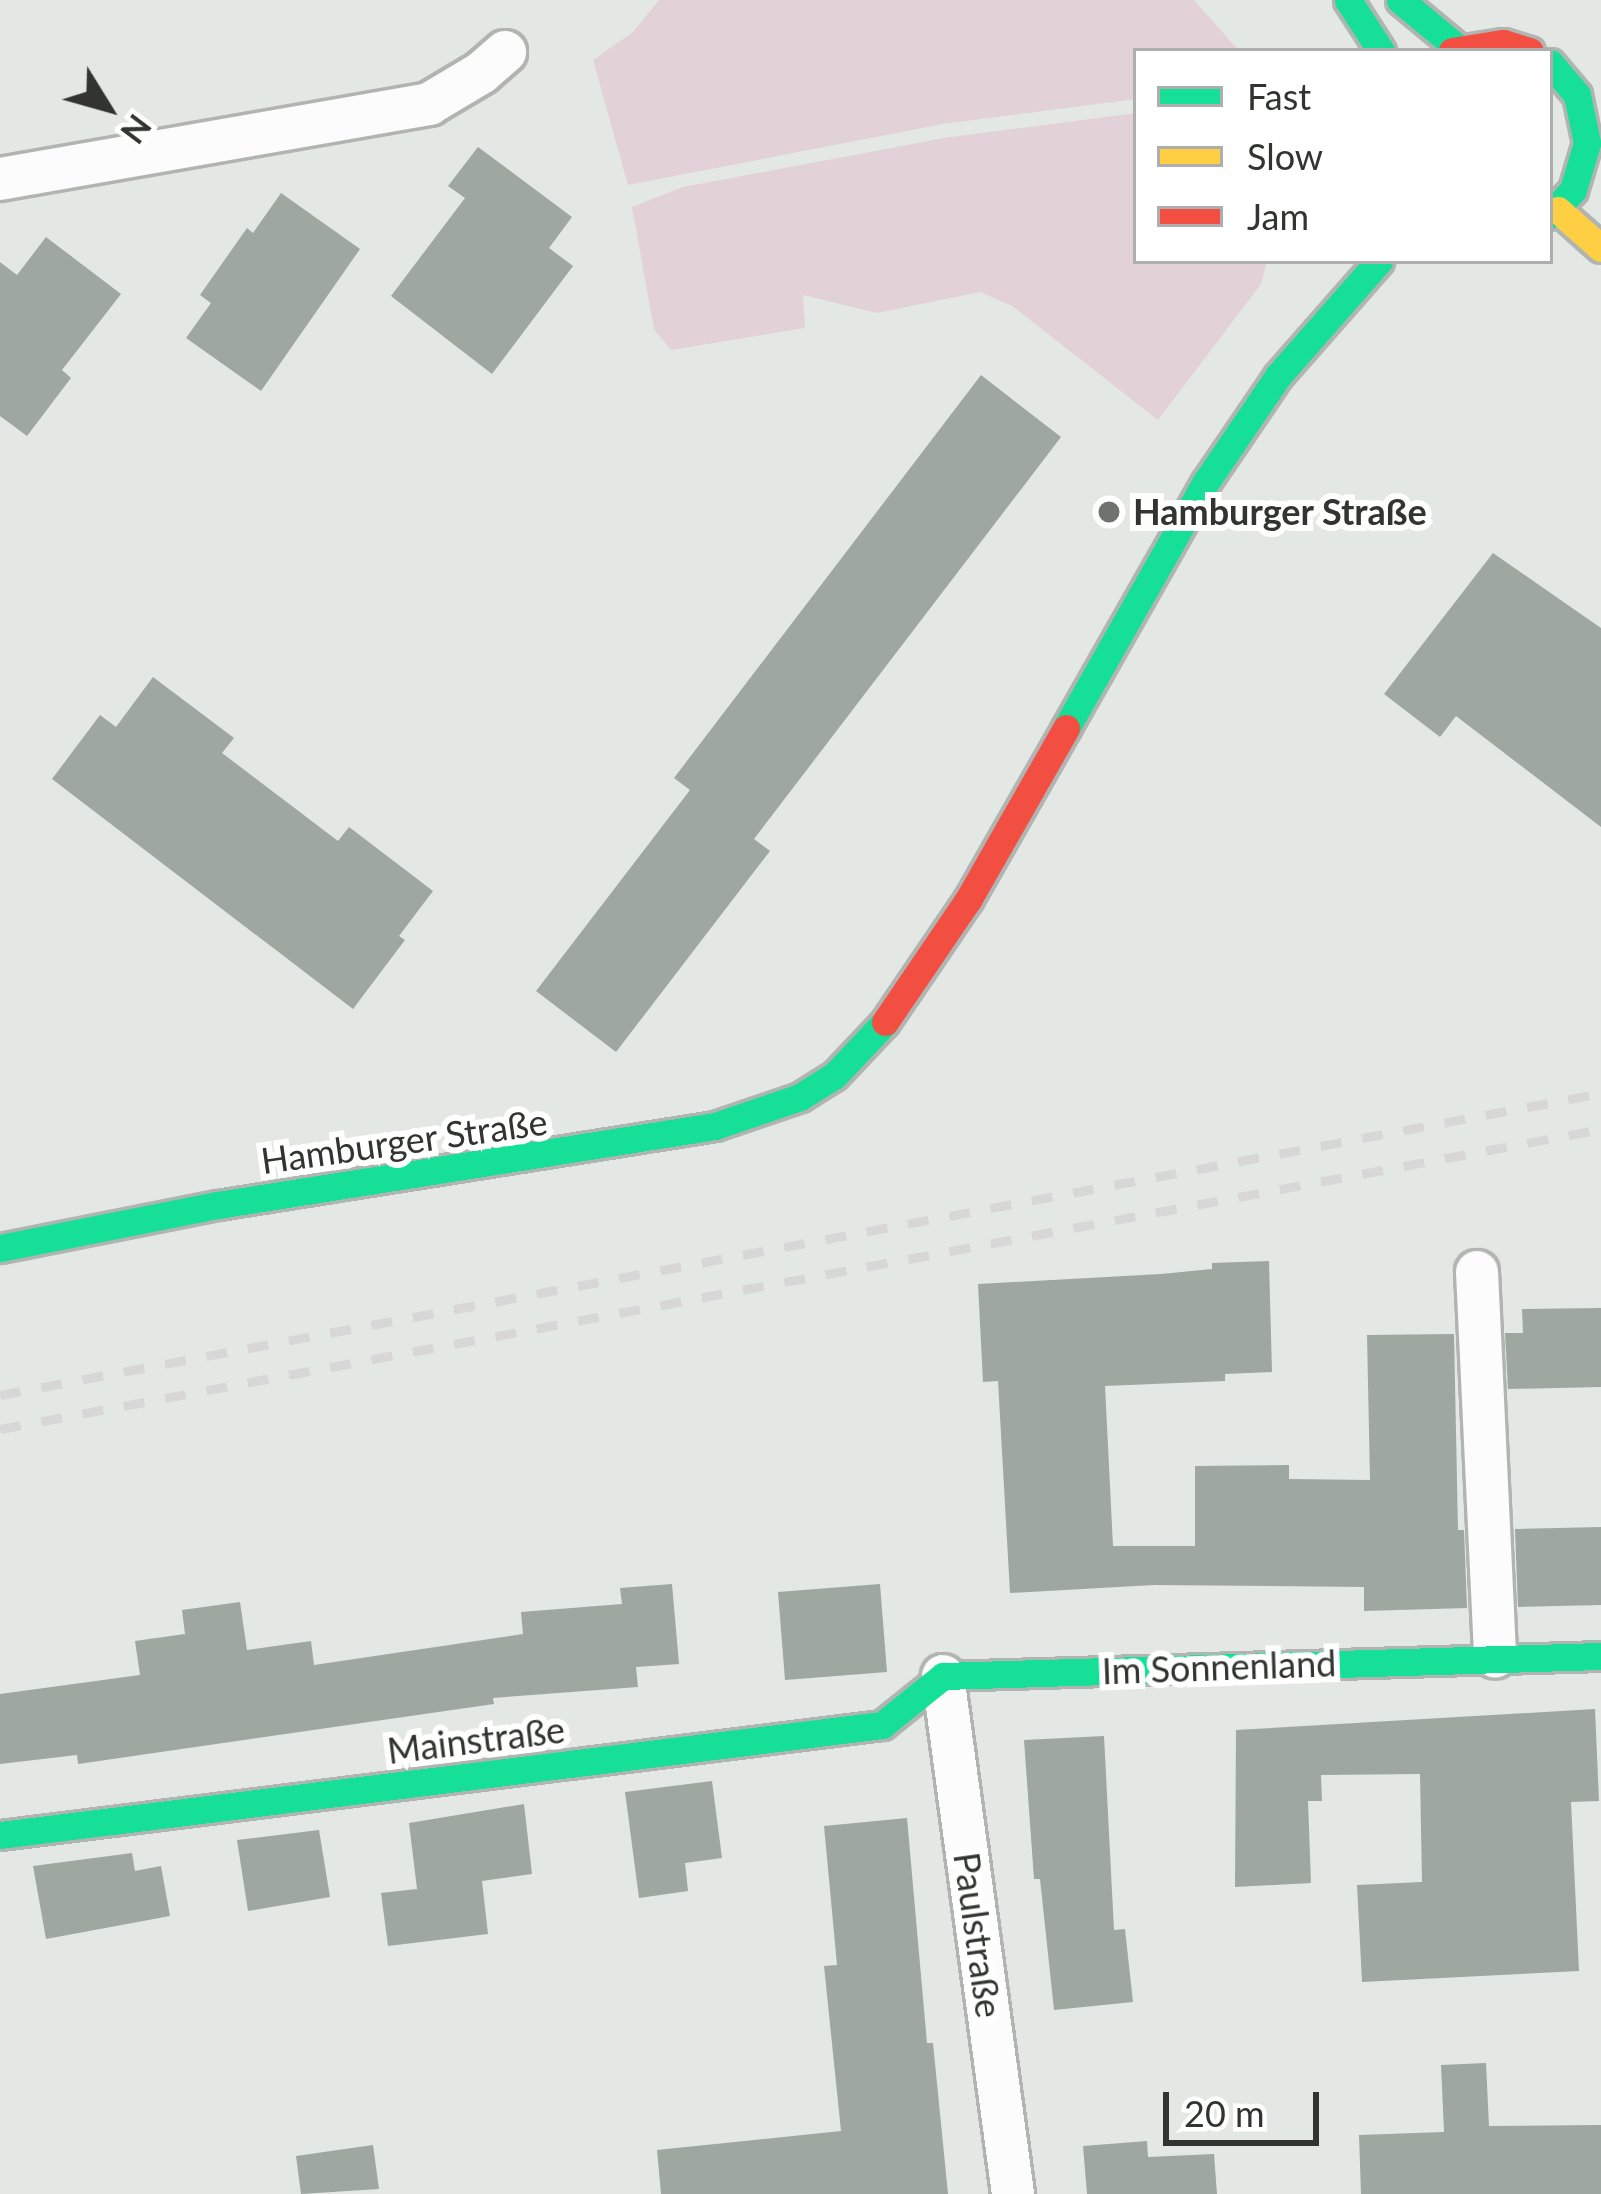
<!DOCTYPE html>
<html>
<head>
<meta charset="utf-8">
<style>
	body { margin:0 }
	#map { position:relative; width:1601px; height:2194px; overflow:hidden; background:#e3e8e4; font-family:Lato,sans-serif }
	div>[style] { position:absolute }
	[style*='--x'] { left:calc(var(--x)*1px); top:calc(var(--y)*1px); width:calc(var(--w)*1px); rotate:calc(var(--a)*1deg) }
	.green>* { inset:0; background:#e3d1d8 }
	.building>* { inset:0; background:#9ea7a0 }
	.roads { filter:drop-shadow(3px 0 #b1b4b1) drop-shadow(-3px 0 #b1b4b1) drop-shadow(0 3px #b1b4b1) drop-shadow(0 -3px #b1b4b1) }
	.street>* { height:42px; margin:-21px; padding:0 21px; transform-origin:21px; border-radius:21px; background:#fbfcfb }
	.fast>* { height:27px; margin:-13.5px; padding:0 13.5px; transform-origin:13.5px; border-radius:13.5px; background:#16e098 }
	.slow>* { height:27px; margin:-13.5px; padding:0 13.5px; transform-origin:13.5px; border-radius:13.5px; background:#ffcf43 }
	.jam>* { height:27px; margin:-13.5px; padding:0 13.5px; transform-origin:13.5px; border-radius:13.5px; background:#f24e42 }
	.rail>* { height:9px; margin-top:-4.5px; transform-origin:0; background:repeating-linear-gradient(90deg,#d6d7d6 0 21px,transparent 0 42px) }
	.dots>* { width:33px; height:33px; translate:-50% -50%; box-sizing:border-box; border:6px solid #fff; border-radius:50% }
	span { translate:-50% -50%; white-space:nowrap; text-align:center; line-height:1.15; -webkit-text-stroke:12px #fff; paint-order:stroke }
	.poi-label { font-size:36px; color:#313431; font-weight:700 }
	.left { translate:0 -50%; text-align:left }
	.street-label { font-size:36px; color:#313431 }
	.legend { position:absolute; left:1133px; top:48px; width:420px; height:216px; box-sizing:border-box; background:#fff; border:3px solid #adaead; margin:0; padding:15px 21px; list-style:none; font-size:36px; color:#313431 }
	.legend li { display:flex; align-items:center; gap:24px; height:60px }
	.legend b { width:60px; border:3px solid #adaead }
	.north { position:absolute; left:48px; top:48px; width:120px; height:120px; -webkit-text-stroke:9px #fff; paint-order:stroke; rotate:127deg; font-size:33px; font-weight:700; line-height:48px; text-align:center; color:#313431 }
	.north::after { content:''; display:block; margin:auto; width:42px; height:54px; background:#313431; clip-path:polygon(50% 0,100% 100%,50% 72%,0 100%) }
	.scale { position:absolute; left:1163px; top:2092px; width:156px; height:54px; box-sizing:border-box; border:6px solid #313431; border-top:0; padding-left:15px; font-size:36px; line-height:42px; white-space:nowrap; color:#313431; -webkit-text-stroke:9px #fff; paint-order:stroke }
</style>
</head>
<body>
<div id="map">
	<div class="green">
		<div style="clip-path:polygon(659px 0,1194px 0,1239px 51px,1136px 51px,1136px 99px,943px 124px,628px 185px,593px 60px,633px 32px)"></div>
		<div style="clip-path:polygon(1136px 113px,1136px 261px,1267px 261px,1261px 284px,1158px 420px,1012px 306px,980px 292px,877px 313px,803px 295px,805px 328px,671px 350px,654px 329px,632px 207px,683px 187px,944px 138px)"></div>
	</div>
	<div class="building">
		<div style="clip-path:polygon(478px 147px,572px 217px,549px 248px,573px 266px,492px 374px,391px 296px,465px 198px,448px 186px)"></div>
		<div style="clip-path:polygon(281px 193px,360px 249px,261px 391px,186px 338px,211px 303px,200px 295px,247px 228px,253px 233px)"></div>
		<div style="clip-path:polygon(46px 237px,121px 294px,62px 370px,71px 378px,27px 436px,0 416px,0 262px,17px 275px)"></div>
		<div style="clip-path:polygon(981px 375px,1061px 437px,754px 839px,770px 851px,616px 1052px,536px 991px,690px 790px,674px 778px)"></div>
		<div style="clip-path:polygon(1493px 553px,1601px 628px,1601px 827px,1456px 716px,1440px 737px,1384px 694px)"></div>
		<div style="clip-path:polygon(153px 677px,234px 738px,222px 753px,338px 841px,349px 827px,433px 891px,399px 936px,405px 940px,353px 1009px,52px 779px,100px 715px,116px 727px)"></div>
		<div style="clip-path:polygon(1269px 1261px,1272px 1372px,1225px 1374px,1225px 1381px,1105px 1386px,1113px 1546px,1195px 1546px,1195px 1466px,1289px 1465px,1289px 1479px,1370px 1480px,1367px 1335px,1454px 1334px,1458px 1530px,1464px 1530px,1467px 1608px,1364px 1611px,1364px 1587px,1154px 1585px,1010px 1593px,998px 1381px,983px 1382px,978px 1284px,1161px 1274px,1212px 1269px,1212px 1263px)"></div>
		<div style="clip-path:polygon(1601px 1308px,1601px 1387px,1508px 1389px,1505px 1333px,1523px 1333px,1522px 1309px)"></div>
		<div style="clip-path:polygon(1601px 1527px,1601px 1605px,1518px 1607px,1515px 1529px)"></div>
		<div style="clip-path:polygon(672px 1584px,679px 1664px,636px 1667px,638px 1687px,493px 1698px,494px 1704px,78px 1764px,77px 1755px,0 1764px,0 1694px,140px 1675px,135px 1641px,185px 1634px,182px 1610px,240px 1602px,247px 1650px,311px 1641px,314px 1665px,523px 1634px,521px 1612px,622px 1604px,620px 1588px)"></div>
		<div style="clip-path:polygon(880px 1584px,887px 1672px,785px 1680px,778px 1592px)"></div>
		<div style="clip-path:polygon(1595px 1709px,1599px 1801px,1571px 1802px,1579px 1971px,1362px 1982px,1357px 1885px,1422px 1882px,1420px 1774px,1321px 1775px,1322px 1801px,1308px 1801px,1311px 1883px,1235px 1887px,1236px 1730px)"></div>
		<div style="clip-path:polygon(1104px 1736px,1114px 1930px,1125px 1929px,1133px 2002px,1054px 2010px,1040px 1879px,1034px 1879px,1024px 1740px)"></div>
		<div style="clip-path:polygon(712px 1781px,722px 1858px,685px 1863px,688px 1891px,639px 1898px,625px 1792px)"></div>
		<div style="clip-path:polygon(524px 1804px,532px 1874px,482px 1881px,488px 1934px,388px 1946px,381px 1893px,417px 1889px,409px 1823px)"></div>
		<div style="clip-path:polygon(907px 1818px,927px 2043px,933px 2043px,948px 2194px,661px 2194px,657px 2150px,841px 2131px,824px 1966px,837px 1965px,824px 1826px)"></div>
		<div style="clip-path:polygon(319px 1830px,330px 1897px,248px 1911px,237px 1840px)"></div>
		<div style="clip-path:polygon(132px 1853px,135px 1871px,161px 1866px,170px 1916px,46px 1939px,33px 1866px)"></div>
		<div style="clip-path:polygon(1486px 2063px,1489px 2126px,1601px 2125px,1601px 2194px,1361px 2194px,1359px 2135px,1444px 2132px,1441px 2065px)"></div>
		<div style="clip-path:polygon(1147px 2141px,1148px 2157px,1214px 2154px,1217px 2194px,1087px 2194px,1083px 2146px)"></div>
		<div style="clip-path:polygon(373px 2145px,379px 2189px,301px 2194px,296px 2156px)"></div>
	</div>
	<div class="roads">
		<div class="street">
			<div style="--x:0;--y:179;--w:436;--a:-9.9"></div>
			<div style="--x:429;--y:104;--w:61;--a:-30.8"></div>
			<div style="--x:481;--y:73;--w:32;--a:-41"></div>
			<div style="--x:1477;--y:1272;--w:385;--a:87.3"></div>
			<div style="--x:943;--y:1676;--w:523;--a:82.3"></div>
		</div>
		<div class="fast">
			<div style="--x:1348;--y:0;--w:61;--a:57.1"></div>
			<div style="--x:1400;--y:0;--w:75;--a:39.6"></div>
			<div style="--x:1550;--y:63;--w:42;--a:49.8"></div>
			<div style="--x:1577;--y:95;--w:49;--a:78.2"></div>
			<div style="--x:1587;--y:143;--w:49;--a:106.6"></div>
			<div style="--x:1573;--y:190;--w:34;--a:133"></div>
			<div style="--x:1066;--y:728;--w:283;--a:-60.4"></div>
			<div style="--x:1206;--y:482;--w:128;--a:-55.8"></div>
			<div style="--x:1278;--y:376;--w:153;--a:-48.7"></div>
			<div style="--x:0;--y:1248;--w:222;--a:-11.2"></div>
			<div style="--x:218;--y:1205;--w:503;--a:-9.03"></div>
			<div style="--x:715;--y:1126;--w:90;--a:-18.8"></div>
			<div style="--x:800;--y:1097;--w:40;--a:-32"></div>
			<div style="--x:834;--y:1076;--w:74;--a:-46.6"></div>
			<div style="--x:0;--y:1835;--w:889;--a:-7.11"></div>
			<div style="--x:882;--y:1725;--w:78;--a:-38.8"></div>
			<div style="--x:943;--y:1676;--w:658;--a:-1.74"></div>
		</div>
		<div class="slow">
			<div style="--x:1558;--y:210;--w:57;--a:41.5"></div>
		</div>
		<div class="jam">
			<div style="--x:1452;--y:51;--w:52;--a:-8.9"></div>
			<div style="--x:1503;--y:43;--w:28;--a:17"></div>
			<div style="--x:885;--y:1022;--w:148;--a:-55.8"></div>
			<div style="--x:968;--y:900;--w:198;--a:-60.3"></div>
		</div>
	</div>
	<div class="rail">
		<div style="--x:0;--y:1395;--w:1629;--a:-10.68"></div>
		<div style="--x:0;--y:1429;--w:1629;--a:-10.61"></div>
	</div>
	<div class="dots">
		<div style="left:1109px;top:512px;background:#6f7370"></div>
	</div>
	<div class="poi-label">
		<span class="left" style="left:1133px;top:512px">Hamburger Straße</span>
	</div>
	<div class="street-label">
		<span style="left:404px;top:1141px;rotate:-8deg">Hamburger Straße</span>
		<span style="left:1219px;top:1667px;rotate:-2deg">Im Sonnenland</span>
		<span style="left:476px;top:1740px;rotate:-7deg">Mainstraße</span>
		<span style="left:978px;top:1935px;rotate:82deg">Paulstraße</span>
	</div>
	<ul class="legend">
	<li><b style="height:15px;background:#16e098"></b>Fast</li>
	<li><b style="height:15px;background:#ffcf43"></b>Slow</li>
	<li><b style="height:15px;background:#f24e42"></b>Jam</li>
	</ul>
	<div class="north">N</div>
	<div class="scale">20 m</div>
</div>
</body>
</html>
